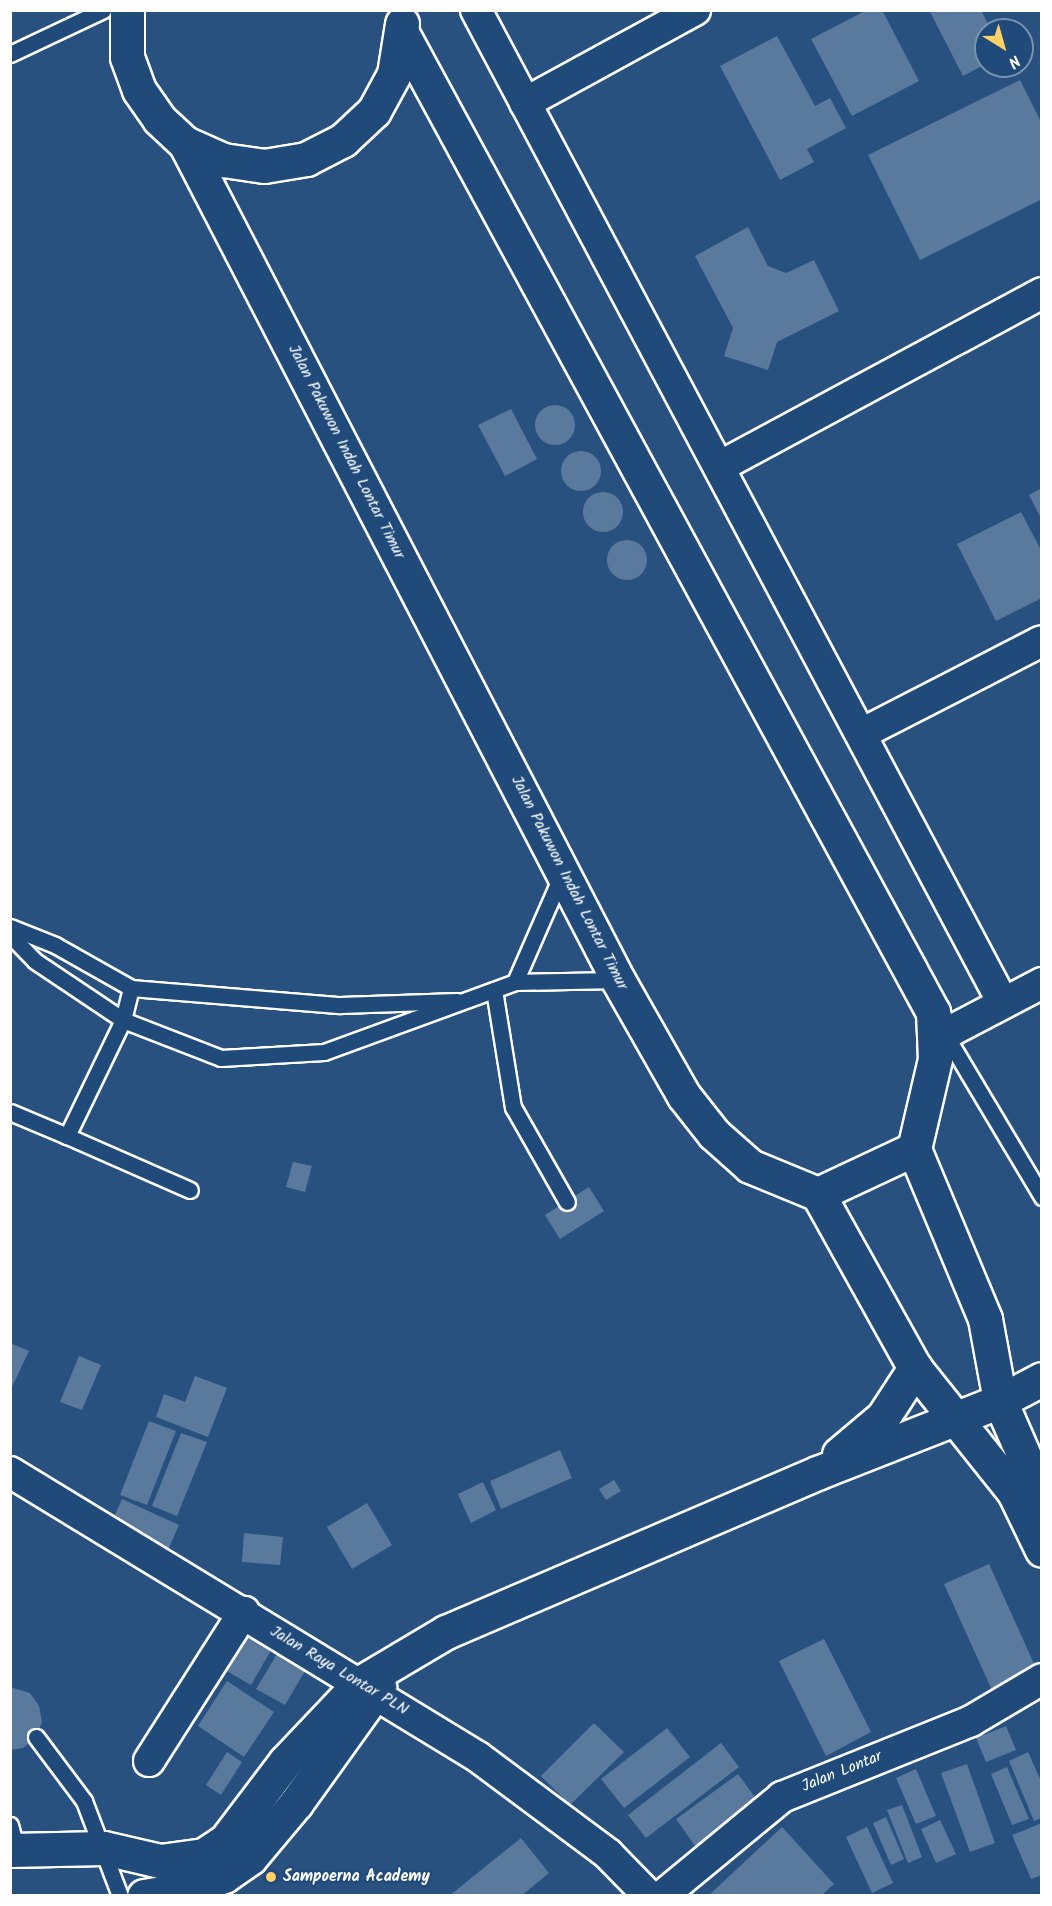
<!DOCTYPE html>
<html>
<head>
<meta charset="utf-8">
<style>
	body { margin:0 }
	#map { position:relative; width:1052px; height:1906px; overflow:hidden; background:#28517f; font-family:Kalam,sans-serif }
	div>[style] { position:absolute }
	[style*='--x'] { left:calc(var(--x)*1px); top:calc(var(--y)*1px); width:calc(var(--w)*1px); rotate:calc(var(--a)*1deg) }
	.building>* { inset:0; background:#5a7a9d }
	.round { border-radius:50% }
	.roads { filter:drop-shadow(2px 0 #fff) drop-shadow(-2px 0 #fff) drop-shadow(0 2px #fff) drop-shadow(0 -2px #fff) }
	.lane>* { height:15px; margin:-7.5px; padding:0 7.5px; transform-origin:7.5px; border-radius:7.5px; background:#1f4a7a }
	.street>* { height:30px; margin:-15px; padding:0 15px; transform-origin:15px; border-radius:15px; background:#1f4a7a }
	.secondary>* { height:33px; margin:-16.5px; padding:0 16.5px; transform-origin:16.5px; border-radius:16.5px; background:#1f4a7a }
	.dots>* { width:16px; height:16px; translate:-50% -50%; box-sizing:border-box; border:3px solid #1f4a7a; border-radius:50% }
	span { translate:-50% -50%; white-space:nowrap; text-align:center; line-height:1.15; -webkit-text-stroke:4.5px #1f4a7a; paint-order:stroke }
	.street-label { font-size:16px; color:#fff }
	.poi-label { font-size:16px; color:#fff; font-weight:700 }
	.left { translate:0 -50%; text-align:left }
	.frame { position:absolute; inset:0; border:12px solid #fff; pointer-events:none }
	.north { position:absolute; left:974px; top:18px; width:60px; height:60px; box-sizing:border-box; background:#1f4a7a; border:2px solid #7992af; border-radius:50%; rotate:143deg; font-size:16px; font-weight:700; line-height:24px; text-align:center; color:#fff }
	.north::after { content:''; display:block; margin:auto; width:21px; height:27px; background:#ffd166; clip-path:polygon(50% 0,100% 100%,50% 72%,0 100%) }
</style>
</head>
<body>
<div id="map">
	<div class="building">
		<div style="clip-path:polygon(867px 10px,882px 10px,919px 81px,852px 116px,811px 39px)"></div>
		<div style="clip-path:polygon(929px 10px,981px 10px,991px 30px,986px 30px,986px 64px,963px 76px)"></div>
		<div style="clip-path:polygon(777px 36px,815px 106px,830px 98px,846px 128px,807px 149px,814px 162px,780px 180px,720px 66px)"></div>
		<div style="clip-path:polygon(1020px 80px,1042px 124px,1042px 199px,920px 260px,868px 155px)"></div>
		<div style="clip-path:polygon(748px 227px,768px 266px,786px 273px,814px 260px,839px 311px,777px 342px,768px 370px,724px 356px,733px 328px,695px 256px)"></div>
		<div class="round" style="left:535px;top:405px;width:40px;height:40px"></div>
		<div style="clip-path:polygon(511px 409px,537px 459px,505px 476px,478px 425px)"></div>
		<div class="round" style="left:561px;top:451px;width:40px;height:40px"></div>
		<div style="clip-path:polygon(1042px 488px,1042px 520px,1029px 495px)"></div>
		<div class="round" style="left:583px;top:492px;width:40px;height:40px"></div>
		<div style="clip-path:polygon(1021px 512px,1042px 552px,1042px 598px,996px 621px,957px 544px)"></div>
		<div class="round" style="left:607px;top:540px;width:40px;height:40px"></div>
		<div style="clip-path:polygon(293px 1162px,312px 1166px,305px 1192px,286px 1187px)"></div>
		<div style="clip-path:polygon(589px 1187px,604px 1211px,560px 1239px,545px 1215px)"></div>
		<div style="clip-path:polygon(10px 1343px,29px 1351px,10px 1391px)"></div>
		<div style="clip-path:polygon(79px 1356px,101px 1365px,82px 1410px,60px 1402px)"></div>
		<div style="clip-path:polygon(195px 1376px,227px 1388px,208px 1437px,156px 1417px,164px 1394px,185px 1402px)"></div>
		<div style="clip-path:polygon(149px 1421px,176px 1431px,147px 1505px,120px 1495px)"></div>
		<div style="clip-path:polygon(181px 1433px,207px 1442px,177px 1516px,152px 1506px)"></div>
		<div style="clip-path:polygon(560px 1450px,572px 1478px,501px 1509px,490px 1481px)"></div>
		<div style="clip-path:polygon(614px 1480px,621px 1491px,606px 1500px,599px 1489px)"></div>
		<div style="clip-path:polygon(483px 1482px,496px 1510px,471px 1523px,458px 1494px)"></div>
		<div style="clip-path:polygon(122px 1499px,179px 1525px,168px 1550px,111px 1524px)"></div>
		<div style="clip-path:polygon(367px 1503px,392px 1545px,352px 1569px,327px 1527px)"></div>
		<div style="clip-path:polygon(244px 1533px,283px 1537px,280px 1565px,242px 1562px)"></div>
		<div style="clip-path:polygon(989px 1564px,1040px 1677px,995px 1697px,944px 1584px)"></div>
		<div style="clip-path:polygon(248px 1633px,273px 1647px,251px 1685px,225px 1670px)"></div>
		<div style="clip-path:polygon(824px 1639px,871px 1732px,826px 1756px,779px 1661px)"></div>
		<div style="clip-path:polygon(280px 1649px,308px 1666px,285px 1705px,256px 1689px)"></div>
		<div style="clip-path:polygon(227px 1681px,274px 1712px,244px 1757px,198px 1726px)"></div>
		<div style="clip-path:polygon(10px 1687px,30px 1693px,39px 1706px,42px 1722px,36px 1737px,23px 1748px,10px 1750px)"></div>
		<div style="clip-path:polygon(594px 1723px,624px 1752px,570px 1805px,541px 1776px)"></div>
		<div style="clip-path:polygon(1006px 1726px,1016px 1750px,986px 1762px,976px 1738px)"></div>
		<div style="clip-path:polygon(667px 1728px,690px 1757px,624px 1808px,601px 1779px)"></div>
		<div style="clip-path:polygon(721px 1743px,739px 1767px,646px 1838px,628px 1815px)"></div>
		<div style="clip-path:polygon(227px 1752px,242px 1762px,221px 1795px,206px 1785px)"></div>
		<div style="clip-path:polygon(1028px 1752px,1042px 1783px,1042px 1818px,1034px 1821px,1009px 1761px)"></div>
		<div style="clip-path:polygon(967px 1764px,995px 1843px,970px 1852px,941px 1773px)"></div>
		<div style="clip-path:polygon(1007px 1767px,1029px 1819px,1012px 1825px,991px 1774px)"></div>
		<div style="clip-path:polygon(916px 1769px,936px 1816px,916px 1824px,896px 1778px)"></div>
		<div style="clip-path:polygon(738px 1774px,760px 1804px,698px 1850px,676px 1819px)"></div>
		<div style="clip-path:polygon(902px 1805px,922px 1857px,908px 1863px,887px 1810px)"></div>
		<div style="clip-path:polygon(886px 1817px,904px 1859px,891px 1865px,873px 1823px)"></div>
		<div style="clip-path:polygon(940px 1820px,956px 1854px,936px 1863px,921px 1829px)"></div>
		<div style="clip-path:polygon(1042px 1823px,1042px 1875px,1031px 1879px,1012px 1835px)"></div>
		<div style="clip-path:polygon(782px 1827px,834px 1884px,821px 1896px,708px 1896px)"></div>
		<div style="clip-path:polygon(867px 1827px,893px 1883px,872px 1893px,846px 1837px)"></div>
		<div style="clip-path:polygon(521px 1838px,549px 1873px,521px 1896px,449px 1896px)"></div>
	</div>
	<div class="roads">
		<div class="lane">
			<div style="--x:10;--y:54;--w:103;--a:-25.3"></div>
			<div style="--x:10;--y:927;--w:48;--a:21.8"></div>
			<div style="--x:55;--y:945;--w:87;--a:29.5"></div>
			<div style="--x:131;--y:988;--w:210;--a:4.7"></div>
			<div style="--x:340;--y:1005;--w:117;--a:-2"></div>
			<div style="--x:10;--y:935;--w:36;--a:46"></div>
			<div style="--x:35;--y:961;--w:106;--a:33.8"></div>
			<div style="--x:123;--y:1020;--w:105;--a:21.2"></div>
			<div style="--x:221;--y:1058;--w:103;--a:-3.3"></div>
			<div style="--x:324;--y:1052;--w:203;--a:-20.1"></div>
			<div style="--x:515;--y:982;--w:103;--a:-1.1"></div>
			<div style="--x:515;--y:982;--w:120;--a:-66.4"></div>
			<div style="--x:131;--y:988;--w:33;--a:104"></div>
			<div style="--x:123;--y:1020;--w:129;--a:115.8"></div>
			<div style="--x:67;--y:1136;--w:134;--a:23.7"></div>
			<div style="--x:494;--y:990;--w:119;--a:80.8"></div>
			<div style="--x:513;--y:1107;--w:109;--a:60.4"></div>
			<div style="--x:945;--y:1034;--w:190;--a:59.2"></div>
			<div style="--x:10;--y:1112;--w:62;--a:22.8"></div>
			<div style="--x:36;--y:1737;--w:80;--a:53.1"></div>
			<div style="--x:84;--y:1801;--w:102;--a:69.2"></div>
			<div style="--x:10;--y:1825;--w:24;--a:75"></div>
		</div>
		<div class="street">
			<div style="--x:476;--y:10;--w:1124;--a:62.04"></div>
			<div style="--x:525;--y:103;--w:194;--a:-28.7"></div>
			<div style="--x:719;--y:467;--w:367;--a:-28.3"></div>
			<div style="--x:861;--y:734;--w:203;--a:-27.2"></div>
			<div style="--x:933;--y:1012;--w:25;--a:61"></div>
			<div style="--x:945;--y:1034;--w:110;--a:-27.7"></div>
			<div style="--x:10;--y:1472;--w:548;--a:31.34"></div>
			<div style="--x:478;--y:1757;--w:162;--a:36.7"></div>
			<div style="--x:608;--y:1854;--w:59;--a:45.7"></div>
			<div style="--x:149;--y:1761;--w:177;--a:-57.5"></div>
			<div style="--x:662;--y:1896;--w:156;--a:-39.5"></div>
			<div style="--x:782;--y:1797;--w:204;--a:-21.9"></div>
			<div style="--x:971;--y:1721;--w:82;--a:-30.6"></div>
		</div>
		<div class="secondary">
			<div style="--x:127;--y:10;--w:47;--a:90"></div>
			<div style="--x:127;--y:57;--w:35;--a:70"></div>
			<div style="--x:139;--y:90;--w:35;--a:55"></div>
			<div style="--x:159;--y:119;--w:35;--a:43"></div>
			<div style="--x:185;--y:143;--w:42;--a:24.1"></div>
			<div style="--x:223;--y:160;--w:41;--a:8.3"></div>
			<div style="--x:264;--y:166;--w:43;--a:-9.5"></div>
			<div style="--x:306;--y:159;--w:42;--a:-27.2"></div>
			<div style="--x:343;--y:140;--w:42;--a:-43.1"></div>
			<div style="--x:374;--y:111;--w:42;--a:-61.6"></div>
			<div style="--x:394;--y:74;--w:51;--a:-80.9"></div>
			<div style="--x:402;--y:33;--w:1114;--a:61.53"></div>
			<div style="--x:933;--y:1012;--w:47;--a:87.6"></div>
			<div style="--x:935;--y:1059;--w:92;--a:103.1"></div>
			<div style="--x:914;--y:1149;--w:184;--a:67.3"></div>
			<div style="--x:985;--y:1319;--w:83;--a:79.6"></div>
			<div style="--x:1000;--y:1401;--w:105;--a:66.4"></div>
			<div style="--x:185;--y:143;--w:942;--a:62.65"></div>
			<div style="--x:618;--y:980;--w:133;--a:60.4"></div>
			<div style="--x:684;--y:1096;--w:48;--a:51.7"></div>
			<div style="--x:714;--y:1134;--w:48;--a:41.6"></div>
			<div style="--x:750;--y:1166;--w:74;--a:22.4"></div>
			<div style="--x:818;--y:1194;--w:199;--a:60.9"></div>
			<div style="--x:915;--y:1368;--w:159;--a:51.4"></div>
			<div style="--x:1014;--y:1492;--w:64;--a:64.2"></div>
			<div style="--x:818;--y:1194;--w:106;--a:-25.1"></div>
			<div style="--x:839;--y:1454;--w:57;--a:-40.1"></div>
			<div style="--x:883;--y:1417;--w:59;--a:-56.9"></div>
			<div style="--x:10;--y:1850;--w:94;--a:-1.2"></div>
			<div style="--x:104;--y:1848;--w:57;--a:13.1"></div>
			<div style="--x:160;--y:1861;--w:44;--a:-7.8"></div>
			<div style="--x:204;--y:1855;--w:27;--a:-34"></div>
			<div style="--x:226;--y:1840;--w:98;--a:-52.9"></div>
			<div style="--x:285;--y:1762;--w:109;--a:-46.5"></div>
			<div style="--x:360;--y:1683;--w:100;--a:-30.7"></div>
			<div style="--x:446;--y:1632;--w:404;--a:-23.2"></div>
			<div style="--x:817;--y:1473;--w:197;--a:-21.5"></div>
			<div style="--x:1000;--y:1401;--w:47;--a:-27.6"></div>
			<div style="--x:144;--y:1896;--w:48;--a:-9.7"></div>
			<div style="--x:191;--y:1888;--w:35;--a:-20"></div>
			<div style="--x:224;--y:1876;--w:32;--a:-35"></div>
			<div style="--x:250;--y:1858;--w:72;--a:-50.1"></div>
			<div style="--x:296;--y:1803;--w:143;--a:-54.4"></div>
		</div>
	</div>
	<div class="dots">
		<div style="left:271px;top:1877px;background:#ffd166"></div>
	</div>
	<div class="street-label">
		<span style="left:346px;top:452px;rotate:63deg">Jalan Pakuwon Indah Lontar Timur</span>
		<span style="left:569px;top:883px;rotate:63deg">Jalan Pakuwon Indah Lontar Timur</span>
		<span style="left:339px;top:1671px;rotate:31deg">Jalan Raya Lontar PLN</span>
		<span style="left:842px;top:1772px;rotate:-22deg">Jalan Lontar</span>
	</div>
	<div class="poi-label">
		<span class="left" style="left:283px;top:1877px">Sampoerna Academy</span>
	</div>
	<div class="frame"></div>
	<div class="north">N</div>
</div>
</body>
</html>
